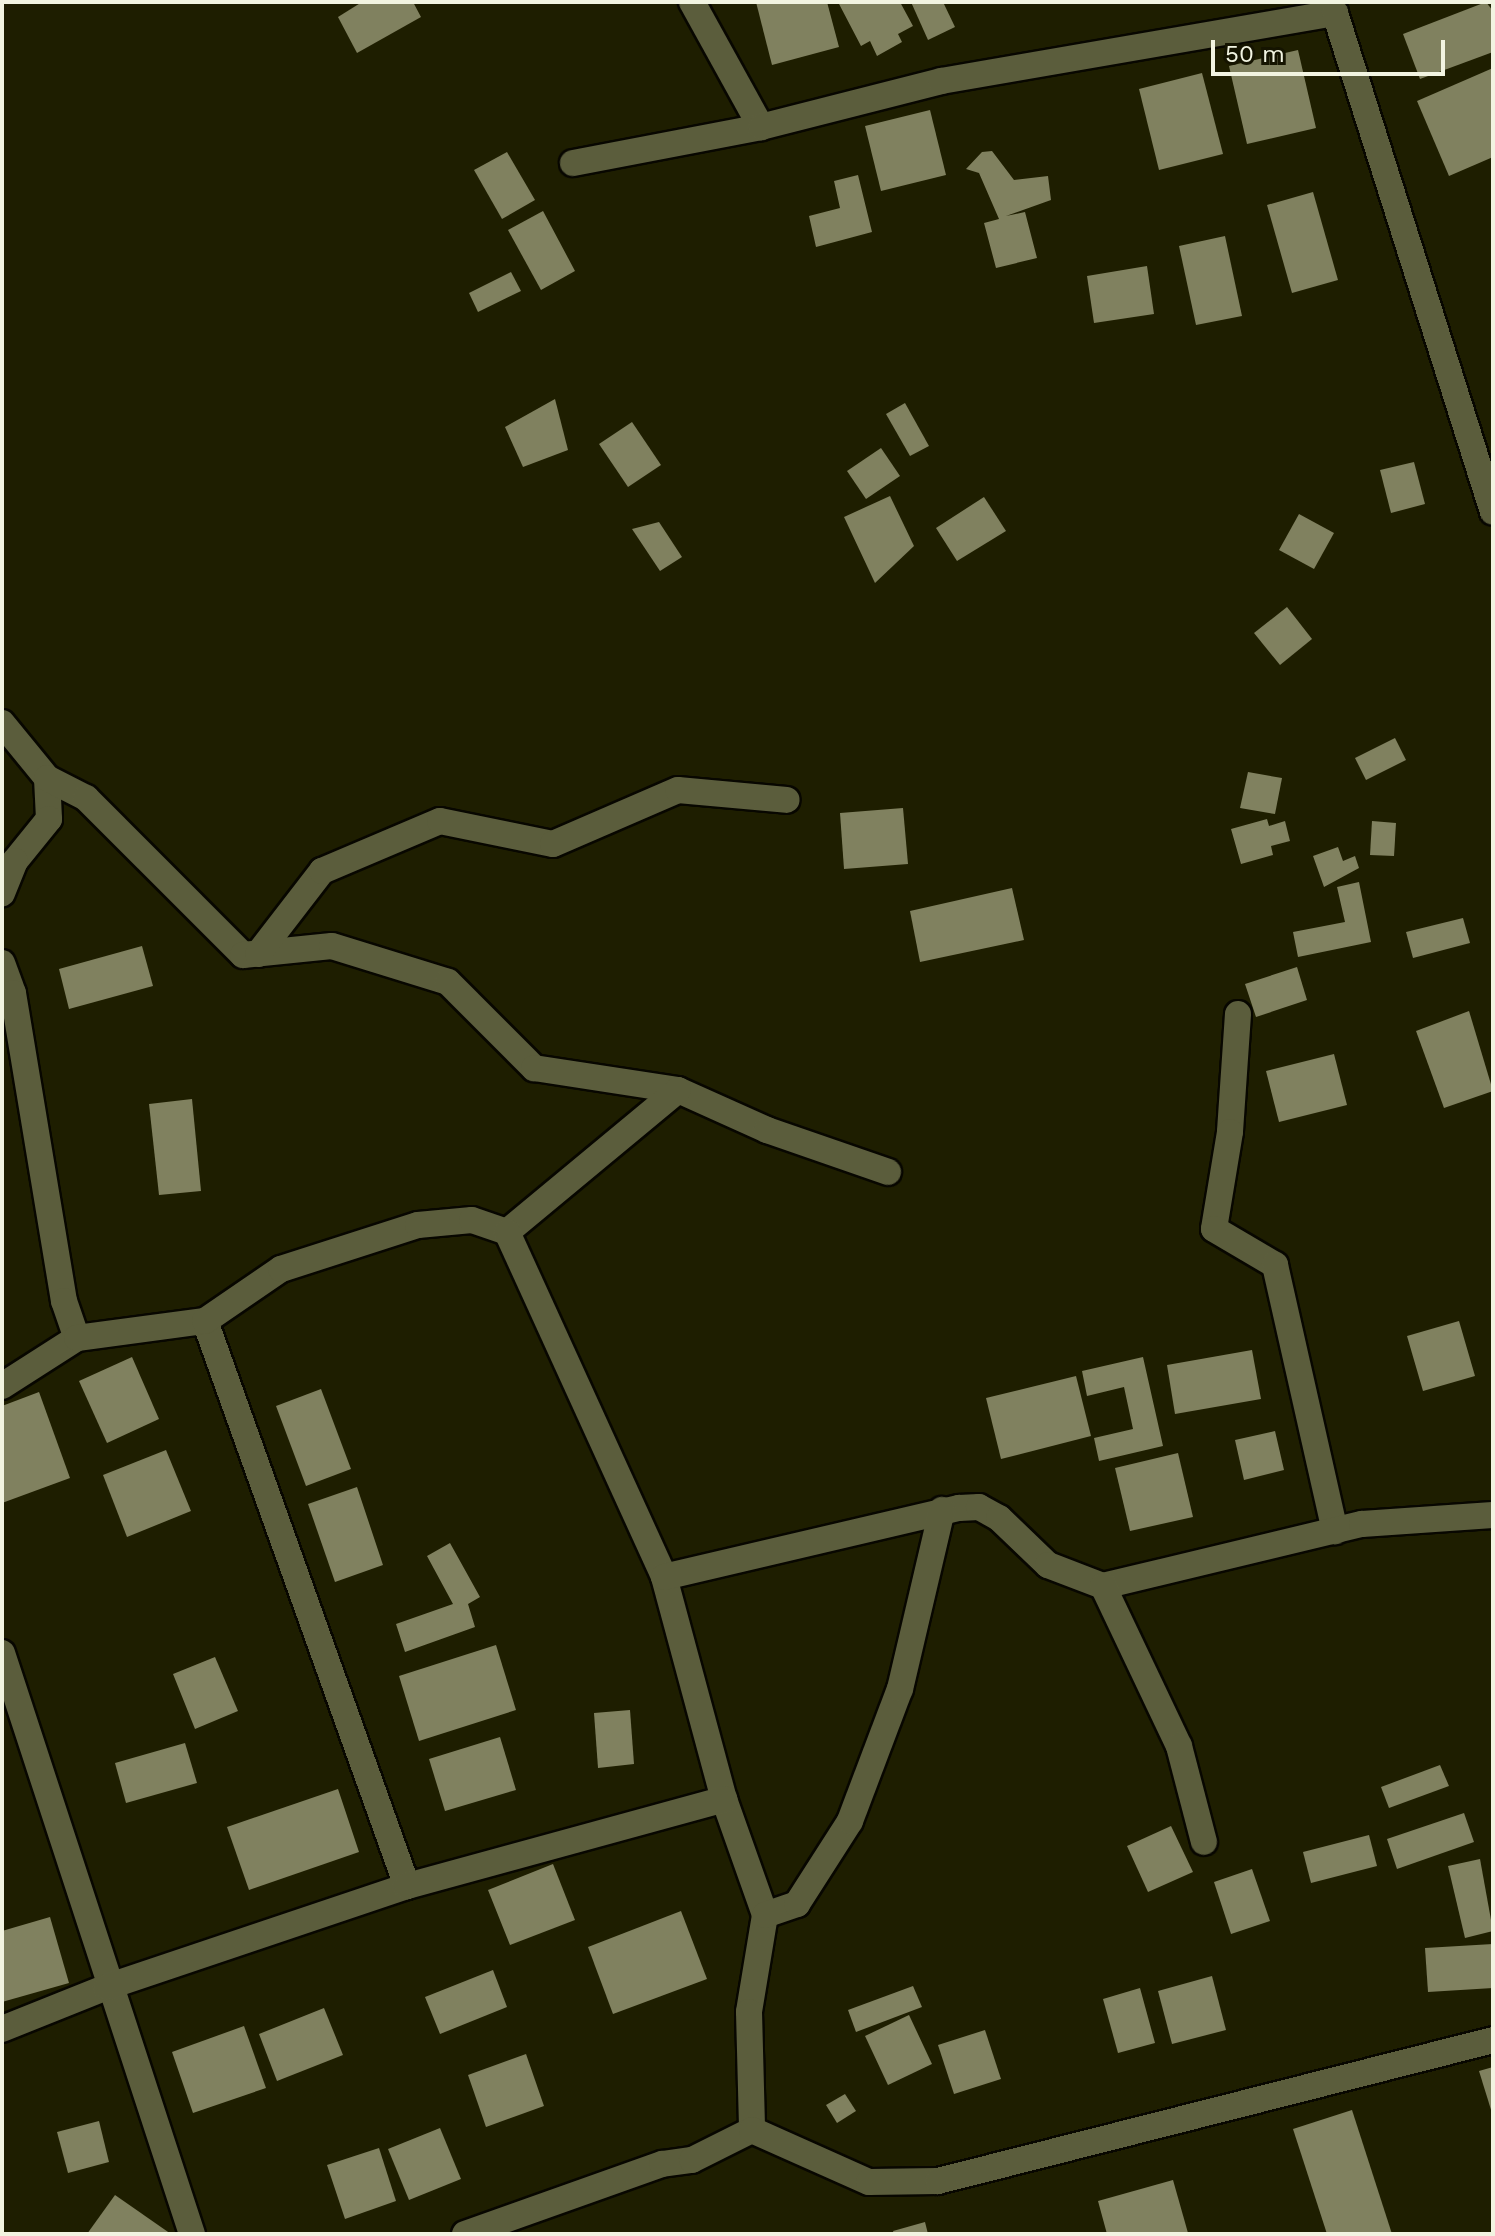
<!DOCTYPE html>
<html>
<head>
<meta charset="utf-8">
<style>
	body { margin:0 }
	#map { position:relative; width:1495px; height:2236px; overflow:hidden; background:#1e1e00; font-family:"Work Sans",sans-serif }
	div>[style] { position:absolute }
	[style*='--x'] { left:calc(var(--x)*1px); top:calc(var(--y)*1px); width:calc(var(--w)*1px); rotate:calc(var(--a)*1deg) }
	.building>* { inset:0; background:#80815f }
	.roads { filter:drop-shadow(2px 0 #080700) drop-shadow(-2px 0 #080700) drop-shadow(0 2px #080700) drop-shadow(0 -2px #080700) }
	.street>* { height:26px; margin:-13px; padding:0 13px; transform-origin:13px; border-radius:13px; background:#5b5d3c }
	span { translate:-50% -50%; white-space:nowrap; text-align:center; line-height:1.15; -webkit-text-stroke:6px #151400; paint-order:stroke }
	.frame { position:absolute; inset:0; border:4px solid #f2f4e1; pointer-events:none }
	.scale { position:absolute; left:1211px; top:40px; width:234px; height:36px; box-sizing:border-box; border:4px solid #f2f4e1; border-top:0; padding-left:10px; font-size:24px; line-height:28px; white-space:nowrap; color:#f2f4e1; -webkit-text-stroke:6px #151400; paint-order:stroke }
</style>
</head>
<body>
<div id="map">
	<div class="building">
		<div style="clip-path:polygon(362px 2px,413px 2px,421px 17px,357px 53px,338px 17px)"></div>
		<div style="clip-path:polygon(756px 2px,827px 2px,839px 47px,772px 65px)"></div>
		<div style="clip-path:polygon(838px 2px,900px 2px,913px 26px,898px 34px,902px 42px,877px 56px,870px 41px,861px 46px)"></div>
		<div style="clip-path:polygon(911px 2px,943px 2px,955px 27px,928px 40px)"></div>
		<div style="clip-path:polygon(1486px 2px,1493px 11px,1493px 52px,1420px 79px,1403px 34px)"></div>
		<div style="clip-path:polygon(1298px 50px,1316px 128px,1247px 144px,1229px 66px)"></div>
		<div style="clip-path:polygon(1493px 68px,1493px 157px,1449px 176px,1417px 101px)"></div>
		<div style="clip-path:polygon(1202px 73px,1223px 154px,1159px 170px,1139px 89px)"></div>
		<div style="clip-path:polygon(930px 110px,946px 175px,881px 191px,865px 126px)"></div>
		<div style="clip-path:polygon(992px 151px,1014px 180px,1048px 176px,1051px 200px,1006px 216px,1025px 212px,1037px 258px,996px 268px,984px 223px,999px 219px,979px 173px,966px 169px,982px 152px)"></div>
		<div style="clip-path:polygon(507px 152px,535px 200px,502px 219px,474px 170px)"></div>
		<div style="clip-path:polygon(858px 175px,872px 232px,816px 247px,809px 216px,840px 208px,834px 181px)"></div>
		<div style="clip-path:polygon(1313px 192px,1338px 280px,1292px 293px,1267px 205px)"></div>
		<div style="clip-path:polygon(543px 211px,575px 271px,541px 290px,508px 230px)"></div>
		<div style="clip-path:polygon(1225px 236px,1242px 316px,1196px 325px,1179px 246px)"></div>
		<div style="clip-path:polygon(1147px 266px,1154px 314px,1094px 323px,1087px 276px)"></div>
		<div style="clip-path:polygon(511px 272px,521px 291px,478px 312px,469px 293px)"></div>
		<div style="clip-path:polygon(555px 399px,568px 450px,523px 467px,505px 427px)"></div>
		<div style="clip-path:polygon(905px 403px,929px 446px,910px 456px,886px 414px)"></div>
		<div style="clip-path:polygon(632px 422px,661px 465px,628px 487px,599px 444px)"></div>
		<div style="clip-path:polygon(881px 448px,900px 476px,866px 499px,847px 471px)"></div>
		<div style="clip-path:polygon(1414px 462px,1425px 504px,1391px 513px,1380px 470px)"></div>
		<div style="clip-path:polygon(890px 496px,914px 546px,875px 583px,844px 517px)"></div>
		<div style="clip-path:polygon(984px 497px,1006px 531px,957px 561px,936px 528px)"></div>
		<div style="clip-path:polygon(1299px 514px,1334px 533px,1314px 569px,1279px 550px)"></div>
		<div style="clip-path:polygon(659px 522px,682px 557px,660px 571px,632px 529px)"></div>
		<div style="clip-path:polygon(1287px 607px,1312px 639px,1280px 665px,1254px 633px)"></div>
		<div style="clip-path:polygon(1395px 738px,1406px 760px,1366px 780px,1355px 758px)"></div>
		<div style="clip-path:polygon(1248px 772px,1282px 778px,1275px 814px,1240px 808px)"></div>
		<div style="clip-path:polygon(903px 808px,908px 864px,844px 869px,840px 813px)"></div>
		<div style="clip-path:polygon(1267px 819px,1269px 826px,1285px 821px,1290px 841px,1271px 846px,1273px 855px,1241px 864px,1231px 829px)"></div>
		<div style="clip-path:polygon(1372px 821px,1396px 823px,1394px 856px,1370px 855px)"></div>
		<div style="clip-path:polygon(1338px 847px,1343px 861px,1355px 856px,1359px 868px,1324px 887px,1313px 856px)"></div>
		<div style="clip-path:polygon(1359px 882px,1371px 942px,1298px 957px,1293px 932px,1345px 922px,1337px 887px)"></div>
		<div style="clip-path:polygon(1012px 888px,1024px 940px,920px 962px,910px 911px)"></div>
		<div style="clip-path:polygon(1463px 918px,1470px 943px,1413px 958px,1406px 932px)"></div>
		<div style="clip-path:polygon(142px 946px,153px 986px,69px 1009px,59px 969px)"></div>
		<div style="clip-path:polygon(1297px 967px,1307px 1000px,1256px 1017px,1245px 984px)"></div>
		<div style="clip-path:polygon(1469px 1011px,1493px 1091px,1444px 1108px,1416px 1031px)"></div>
		<div style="clip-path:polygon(1334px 1054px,1347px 1105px,1279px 1122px,1266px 1071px)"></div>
		<div style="clip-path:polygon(192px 1099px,201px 1191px,159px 1195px,149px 1104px)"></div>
		<div style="clip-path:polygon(1459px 1321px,1475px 1376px,1423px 1391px,1407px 1336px)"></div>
		<div style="clip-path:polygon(1252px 1350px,1261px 1399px,1175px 1414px,1167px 1365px)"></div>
		<div style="clip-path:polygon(132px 1357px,159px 1419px,107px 1443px,79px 1381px)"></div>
		<div style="clip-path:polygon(1143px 1357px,1163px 1446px,1099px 1461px,1094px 1438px,1133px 1429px,1124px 1387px,1087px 1396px,1082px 1371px)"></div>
		<div style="clip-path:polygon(1076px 1376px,1091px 1436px,1001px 1459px,986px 1398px)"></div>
		<div style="clip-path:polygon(321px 1389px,351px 1469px,306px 1486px,276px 1406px)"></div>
		<div style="clip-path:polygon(39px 1392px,70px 1478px,2px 1503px,2px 1406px)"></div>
		<div style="clip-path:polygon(1275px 1431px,1284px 1470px,1244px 1480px,1235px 1440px)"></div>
		<div style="clip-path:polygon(166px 1450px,191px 1511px,127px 1537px,103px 1475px)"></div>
		<div style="clip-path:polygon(1178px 1453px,1193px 1517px,1130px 1531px,1115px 1468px)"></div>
		<div style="clip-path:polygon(357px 1487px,383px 1565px,335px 1582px,308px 1504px)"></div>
		<div style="clip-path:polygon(450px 1543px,480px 1597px,468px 1604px,475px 1627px,405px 1652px,396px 1624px,453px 1604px,427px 1556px)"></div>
		<div style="clip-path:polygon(496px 1645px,516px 1710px,419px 1741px,399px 1676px)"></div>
		<div style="clip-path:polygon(215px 1657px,238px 1711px,195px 1729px,173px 1674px)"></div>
		<div style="clip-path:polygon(630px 1710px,634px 1764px,598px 1768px,594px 1713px)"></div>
		<div style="clip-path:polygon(500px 1737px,516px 1790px,445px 1811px,429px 1759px)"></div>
		<div style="clip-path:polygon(185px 1743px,197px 1783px,126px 1803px,115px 1763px)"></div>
		<div style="clip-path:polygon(1440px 1765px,1449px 1786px,1389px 1808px,1381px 1787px)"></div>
		<div style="clip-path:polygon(338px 1789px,359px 1852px,249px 1890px,227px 1827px)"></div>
		<div style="clip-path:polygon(1464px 1813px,1474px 1842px,1397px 1869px,1387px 1839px)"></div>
		<div style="clip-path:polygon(1171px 1826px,1193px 1872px,1148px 1892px,1127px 1846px)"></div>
		<div style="clip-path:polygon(1369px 1835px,1377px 1866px,1311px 1883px,1303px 1852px)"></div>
		<div style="clip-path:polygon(1480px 1859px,1493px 1931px,1465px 1938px,1448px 1866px)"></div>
		<div style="clip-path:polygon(553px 1864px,575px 1920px,510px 1945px,488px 1890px)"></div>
		<div style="clip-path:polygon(1252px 1869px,1270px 1921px,1231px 1934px,1214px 1882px)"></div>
		<div style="clip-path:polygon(681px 1911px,707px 1979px,613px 2014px,588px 1947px)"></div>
		<div style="clip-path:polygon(50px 1917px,69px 1983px,2px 2002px,2px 1931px)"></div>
		<div style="clip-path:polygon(1493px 1944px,1493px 1988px,1428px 1992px,1425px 1948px)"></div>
		<div style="clip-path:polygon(493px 1970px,507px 2007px,440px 2034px,425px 1997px)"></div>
		<div style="clip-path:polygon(1212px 1976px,1226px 2030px,1172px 2044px,1158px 1991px)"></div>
		<div style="clip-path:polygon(913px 1986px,922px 2007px,856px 2032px,848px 2010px)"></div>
		<div style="clip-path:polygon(1140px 1988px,1155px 2043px,1118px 2053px,1103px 1999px)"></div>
		<div style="clip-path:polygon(324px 2008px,343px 2055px,277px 2081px,259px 2034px)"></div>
		<div style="clip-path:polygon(909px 2015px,932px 2064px,888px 2085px,865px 2036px)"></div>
		<div style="clip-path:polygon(244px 2026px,266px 2088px,193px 2113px,172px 2052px)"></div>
		<div style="clip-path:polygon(985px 2030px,1001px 2079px,954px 2094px,938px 2045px)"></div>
		<div style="clip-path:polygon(526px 2054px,544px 2106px,486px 2127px,468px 2075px)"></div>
		<div style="clip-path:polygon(1493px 2067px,1493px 2113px,1492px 2113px,1479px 2071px)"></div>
		<div style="clip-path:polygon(845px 2094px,856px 2111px,837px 2123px,826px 2105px)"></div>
		<div style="clip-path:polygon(1352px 2110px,1392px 2234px,1327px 2234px,1293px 2129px)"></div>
		<div style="clip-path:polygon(99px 2121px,109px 2162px,68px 2173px,57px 2132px)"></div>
		<div style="clip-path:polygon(440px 2128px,461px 2179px,409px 2200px,388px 2149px)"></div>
		<div style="clip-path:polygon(379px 2148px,396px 2201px,345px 2219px,327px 2165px)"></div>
		<div style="clip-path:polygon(1173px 2180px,1188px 2233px,1107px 2234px,1098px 2201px)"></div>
		<div style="clip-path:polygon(115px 2195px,171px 2234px,87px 2234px)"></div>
		<div style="clip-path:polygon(925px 2222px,928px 2234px,894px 2234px,893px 2231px)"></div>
	</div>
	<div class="roads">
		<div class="street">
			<div style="--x:692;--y:2;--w:143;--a:61.1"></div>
			<div style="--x:573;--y:163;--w:191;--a:-10.8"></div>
			<div style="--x:761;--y:127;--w:186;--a:-14.3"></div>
			<div style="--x:941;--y:81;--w:400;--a:-9.8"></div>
			<div style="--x:1335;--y:13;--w:523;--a:72.43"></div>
			<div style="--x:2;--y:723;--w:71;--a:50.7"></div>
			<div style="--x:47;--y:778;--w:41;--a:87.2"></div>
			<div style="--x:49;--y:819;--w:54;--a:129"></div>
			<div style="--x:15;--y:861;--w:35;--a:112"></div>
			<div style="--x:47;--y:778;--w:44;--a:27.1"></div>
			<div style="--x:86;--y:798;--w:222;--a:45"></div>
			<div style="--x:243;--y:955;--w:89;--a:-5.8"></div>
			<div style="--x:332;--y:946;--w:121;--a:17.2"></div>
			<div style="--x:448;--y:982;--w:122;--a:45"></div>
			<div style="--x:534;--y:1068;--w:146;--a:8.7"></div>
			<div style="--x:678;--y:1090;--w:98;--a:24.2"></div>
			<div style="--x:767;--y:1130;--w:128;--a:19.1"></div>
			<div style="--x:258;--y:954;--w:105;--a:-52.4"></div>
			<div style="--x:322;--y:871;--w:128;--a:-23"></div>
			<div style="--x:440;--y:821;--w:115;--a:11.5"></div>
			<div style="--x:553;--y:844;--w:136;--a:-23.4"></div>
			<div style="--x:678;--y:790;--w:109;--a:5.2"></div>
			<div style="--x:2;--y:963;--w:32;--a:70"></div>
			<div style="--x:13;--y:993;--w:312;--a:80.6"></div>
			<div style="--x:64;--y:1301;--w:39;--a:71"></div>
			<div style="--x:1238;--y:1014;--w:118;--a:93.9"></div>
			<div style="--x:1230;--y:1132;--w:98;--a:99.4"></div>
			<div style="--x:1214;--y:1229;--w:71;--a:30.5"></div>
			<div style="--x:1275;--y:1265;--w:273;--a:77.3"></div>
			<div style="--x:507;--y:1232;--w:222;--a:-39.7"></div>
			<div style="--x:205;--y:1321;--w:600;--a:70.33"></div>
			<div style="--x:2;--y:1386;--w:89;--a:-32.6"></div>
			<div style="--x:77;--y:1338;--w:129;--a:-7.6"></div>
			<div style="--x:205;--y:1321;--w:92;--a:-34.4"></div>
			<div style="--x:281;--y:1269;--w:144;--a:-17.8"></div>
			<div style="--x:418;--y:1225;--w:54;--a:-5.3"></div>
			<div style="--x:472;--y:1220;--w:37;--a:19"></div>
			<div style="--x:507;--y:1232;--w:379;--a:65.5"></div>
			<div style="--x:664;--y:1577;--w:230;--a:74.9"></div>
			<div style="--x:724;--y:1799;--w:123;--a:70.5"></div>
			<div style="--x:765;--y:1915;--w:98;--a:99.4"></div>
			<div style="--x:749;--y:2012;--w:118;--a:88.5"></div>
			<div style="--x:664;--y:1577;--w:303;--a:-13.2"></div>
			<div style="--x:959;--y:1508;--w:20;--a:-3"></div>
			<div style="--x:979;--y:1507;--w:23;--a:29"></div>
			<div style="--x:999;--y:1518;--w:68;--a:43.8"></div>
			<div style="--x:1048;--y:1565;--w:59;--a:20.9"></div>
			<div style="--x:1103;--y:1586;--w:266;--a:-13.5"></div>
			<div style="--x:1362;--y:1524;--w:131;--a:-3.9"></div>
			<div style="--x:1103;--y:1586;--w:177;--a:64.6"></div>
			<div style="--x:1179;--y:1746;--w:99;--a:75.4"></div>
			<div style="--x:2;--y:1653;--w:611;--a:71.89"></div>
			<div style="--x:765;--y:1915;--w:34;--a:-19"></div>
			<div style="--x:797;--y:1904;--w:98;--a:-57.4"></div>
			<div style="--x:850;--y:1821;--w:141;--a:-69.3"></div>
			<div style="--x:900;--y:1689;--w:184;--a:-76.8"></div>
			<div style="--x:2;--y:2029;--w:113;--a:-21.8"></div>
			<div style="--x:107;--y:1987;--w:317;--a:-18.6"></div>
			<div style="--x:407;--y:1886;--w:329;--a:-15.3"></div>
			<div style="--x:465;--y:2234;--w:209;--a:-19.6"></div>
			<div style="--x:662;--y:2164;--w:30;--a:-8"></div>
			<div style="--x:692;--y:2160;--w:67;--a:-26.6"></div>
			<div style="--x:752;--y:2130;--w:128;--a:24"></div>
			<div style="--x:869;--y:2182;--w:69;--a:-0.8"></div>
			<div style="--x:938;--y:2181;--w:573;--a:-14.25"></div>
		</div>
	</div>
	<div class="frame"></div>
	<div class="scale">50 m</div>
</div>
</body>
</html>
